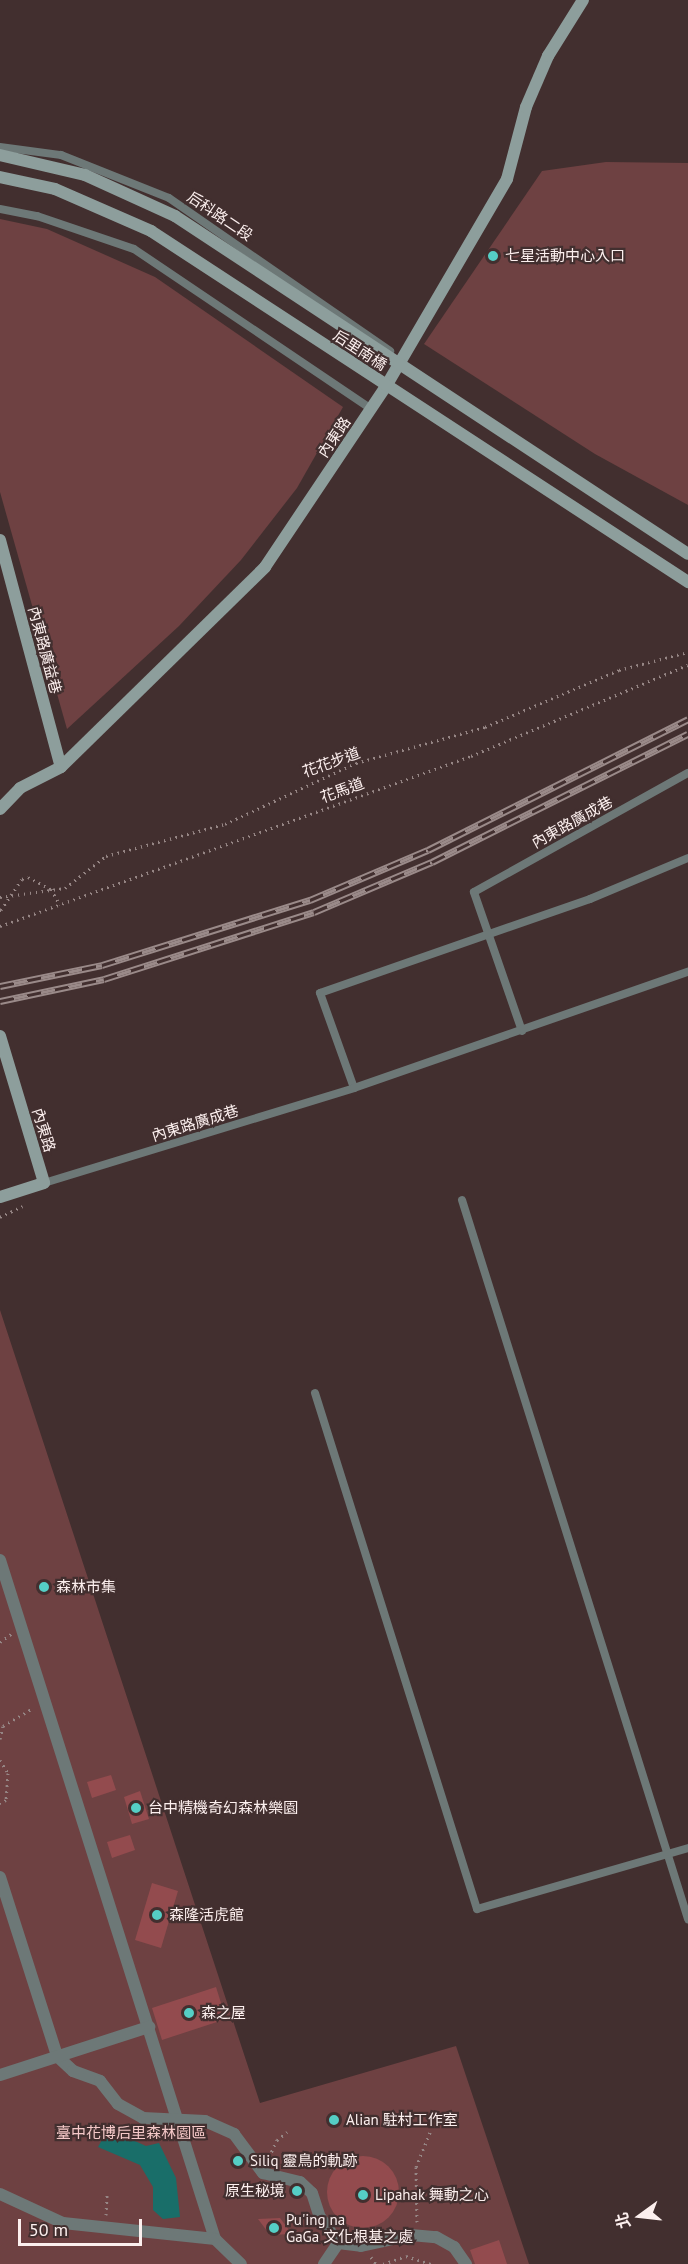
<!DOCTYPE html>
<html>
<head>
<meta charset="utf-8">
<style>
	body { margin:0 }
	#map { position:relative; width:688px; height:2264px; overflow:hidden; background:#422f2f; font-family:"PT Sans","Noto Sans TC",sans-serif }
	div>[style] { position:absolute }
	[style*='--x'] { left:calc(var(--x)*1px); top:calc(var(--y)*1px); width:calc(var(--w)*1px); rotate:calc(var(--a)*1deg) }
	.green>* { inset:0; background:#6e4142 }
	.water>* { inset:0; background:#196e69 }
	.building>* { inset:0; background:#934b4e }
	.round { border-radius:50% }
	.path>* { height:3px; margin-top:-1.5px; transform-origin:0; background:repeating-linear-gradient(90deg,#968685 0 1.5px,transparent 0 6px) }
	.lane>* { height:8px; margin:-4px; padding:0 4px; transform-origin:4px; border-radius:4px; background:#6d7877 }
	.street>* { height:12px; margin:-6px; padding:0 6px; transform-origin:6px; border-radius:6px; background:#6d7877 }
	.secondary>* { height:12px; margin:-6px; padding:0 6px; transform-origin:6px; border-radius:6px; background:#8d9e9c }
	.rail>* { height:7px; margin-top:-3.5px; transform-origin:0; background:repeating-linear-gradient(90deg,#422f2f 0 14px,#9a8a89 0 28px); box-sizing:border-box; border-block:2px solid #9a8a89 }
	.path-bridge>* { height:3px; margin-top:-1.5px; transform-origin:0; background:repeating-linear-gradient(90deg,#968685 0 1.5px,transparent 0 6px) }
	.secondary-bridge>* { height:12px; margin:-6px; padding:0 6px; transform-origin:6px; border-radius:6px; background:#8d9e9c }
	.dots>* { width:16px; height:16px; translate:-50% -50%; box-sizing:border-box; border:3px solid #422f2f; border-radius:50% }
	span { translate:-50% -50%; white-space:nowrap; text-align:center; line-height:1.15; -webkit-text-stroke:4.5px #422f2f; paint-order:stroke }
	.street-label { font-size:15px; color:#fcefee }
	.poi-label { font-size:15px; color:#fcefee }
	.left { translate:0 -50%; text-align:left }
	.right { translate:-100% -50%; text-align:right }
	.park-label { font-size:15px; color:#f5c9c8 }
	.north { position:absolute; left:610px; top:2186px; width:60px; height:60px; -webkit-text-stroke:4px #422f2f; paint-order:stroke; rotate:255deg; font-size:16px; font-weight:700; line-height:24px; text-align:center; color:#fcefee }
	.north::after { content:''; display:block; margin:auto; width:21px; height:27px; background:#fcefee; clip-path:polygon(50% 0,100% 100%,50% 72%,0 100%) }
	.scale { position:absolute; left:18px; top:2219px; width:124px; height:27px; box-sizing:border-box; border:3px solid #fcefee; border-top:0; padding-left:8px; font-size:18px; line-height:21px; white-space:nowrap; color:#fcefee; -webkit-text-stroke:4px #422f2f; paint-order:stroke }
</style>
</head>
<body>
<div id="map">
	<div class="green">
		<div style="clip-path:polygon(606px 162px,688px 163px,688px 505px,595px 454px,424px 344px,542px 171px)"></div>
		<div style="clip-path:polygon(0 219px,47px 229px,155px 277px,343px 407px,297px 488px,241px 560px,179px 626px,67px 729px,0 492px)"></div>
		<div style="clip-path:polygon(0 1310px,260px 2103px,456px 2046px,529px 2264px,0 2264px)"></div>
	</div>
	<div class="water">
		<div style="clip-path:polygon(108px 2129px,146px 2146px,159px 2143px,176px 2178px,180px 2217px,163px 2219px,153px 2210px,153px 2187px,140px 2165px,98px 2147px)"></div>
	</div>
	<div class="building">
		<div style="clip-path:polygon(111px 1775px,116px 1790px,92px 1798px,87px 1782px)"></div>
		<div style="clip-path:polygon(140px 1791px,149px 1819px,132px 1824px,124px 1797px)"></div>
		<div style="clip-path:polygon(130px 1835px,135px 1850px,112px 1858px,107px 1842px)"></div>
		<div style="clip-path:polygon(152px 1883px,178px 1891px,161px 1948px,135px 1940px)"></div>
		<div style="clip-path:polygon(216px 1987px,226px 2019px,162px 2040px,152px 2008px)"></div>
		<div class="round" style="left:327px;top:2156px;width:72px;height:72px"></div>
		<div style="clip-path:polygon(280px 2218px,292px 2234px,270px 2235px,258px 2219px)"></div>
		<div style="clip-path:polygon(499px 2240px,507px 2264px,475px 2264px,470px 2250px)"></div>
	</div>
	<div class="path">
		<div style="--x:51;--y:889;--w:18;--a:61"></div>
		<div style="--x:0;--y:897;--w:66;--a:-7.9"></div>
		<div style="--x:65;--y:888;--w:52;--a:-38"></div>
		<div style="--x:106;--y:856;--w:123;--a:-15.1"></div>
		<div style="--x:225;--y:824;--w:145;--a:-25"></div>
		<div style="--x:356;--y:763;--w:134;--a:-15.6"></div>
		<div style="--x:485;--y:727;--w:146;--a:-23"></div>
		<div style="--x:619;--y:670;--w:71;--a:-14.6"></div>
		<div style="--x:0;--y:910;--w:1;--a:0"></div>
		<div style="--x:0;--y:926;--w:501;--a:-19.85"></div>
		<div style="--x:471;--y:756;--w:235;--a:-22.8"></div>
		<div style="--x:0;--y:1217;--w:25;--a:-26"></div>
		<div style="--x:0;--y:1642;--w:14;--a:-36"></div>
		<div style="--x:0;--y:1739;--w:13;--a:-77"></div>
		<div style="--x:3;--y:1726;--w:35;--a:-31"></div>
		<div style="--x:0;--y:1760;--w:15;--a:58"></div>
		<div style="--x:8;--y:1773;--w:27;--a:94"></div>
		<div style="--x:6;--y:1800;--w:7;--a:153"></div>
		<div style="--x:269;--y:2157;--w:19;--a:-65"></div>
		<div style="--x:277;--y:2140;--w:13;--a:-39"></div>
		<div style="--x:106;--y:2215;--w:21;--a:-87"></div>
		<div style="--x:417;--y:2222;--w:55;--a:-91"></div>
		<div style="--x:416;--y:2167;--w:40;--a:-68"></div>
		<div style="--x:371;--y:2257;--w:9;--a:54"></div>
		<div style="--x:383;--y:2264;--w:24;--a:-19"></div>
		<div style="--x:406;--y:2256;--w:26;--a:18"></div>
	</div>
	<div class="lane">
		<div style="--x:0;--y:147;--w:62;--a:7.5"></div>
		<div style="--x:61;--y:155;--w:116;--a:21.7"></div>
		<div style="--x:169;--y:198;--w:269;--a:34.7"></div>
		<div style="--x:0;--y:209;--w:38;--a:11"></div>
		<div style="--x:37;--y:216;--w:102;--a:18.8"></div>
		<div style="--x:134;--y:249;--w:286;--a:34"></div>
		<div style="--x:522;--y:1031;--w:147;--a:-109.1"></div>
		<div style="--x:474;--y:892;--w:245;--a:-29.1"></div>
		<div style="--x:354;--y:1088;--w:101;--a:-109.7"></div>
		<div style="--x:320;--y:993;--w:286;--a:-19.2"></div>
		<div style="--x:590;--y:899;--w:106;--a:-22.7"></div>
		<div style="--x:44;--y:1183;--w:324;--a:-17"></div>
		<div style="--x:354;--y:1088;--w:354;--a:-19.2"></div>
		<div style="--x:462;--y:1200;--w:754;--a:72.55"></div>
		<div style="--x:315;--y:1393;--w:541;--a:72.57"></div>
		<div style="--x:477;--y:1909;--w:220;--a:-16.1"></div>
	</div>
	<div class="street">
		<div style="--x:0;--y:1560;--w:712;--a:72.43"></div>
		<div style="--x:0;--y:1877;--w:188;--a:72.3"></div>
		<div style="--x:57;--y:2056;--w:22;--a:43"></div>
		<div style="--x:73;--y:2071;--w:29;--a:20"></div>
		<div style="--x:100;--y:2081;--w:29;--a:52"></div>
		<div style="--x:118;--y:2104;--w:29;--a:29"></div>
		<div style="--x:143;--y:2118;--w:62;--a:2.8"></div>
		<div style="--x:205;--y:2121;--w:32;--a:24"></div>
		<div style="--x:234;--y:2134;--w:49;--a:53.4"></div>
		<div style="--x:263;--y:2173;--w:38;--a:14"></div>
		<div style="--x:300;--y:2182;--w:16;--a:43"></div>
		<div style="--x:312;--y:2193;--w:25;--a:72"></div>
		<div style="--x:320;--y:2217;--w:32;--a:55"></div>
		<div style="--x:338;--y:2243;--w:23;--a:7"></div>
		<div style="--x:361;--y:2246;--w:51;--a:-12.4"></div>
		<div style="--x:411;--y:2235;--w:25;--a:5"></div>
		<div style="--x:436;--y:2237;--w:21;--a:29"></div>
		<div style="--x:454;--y:2247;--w:21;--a:55"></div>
		<div style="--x:0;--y:2075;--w:157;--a:-17.9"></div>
		<div style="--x:0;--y:2194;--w:69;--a:24.7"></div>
		<div style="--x:63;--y:2223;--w:153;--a:6"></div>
		<div style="--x:215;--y:2239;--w:36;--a:44"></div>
		<div style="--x:324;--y:2264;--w:25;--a:-56"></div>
	</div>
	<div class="secondary">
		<div style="--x:0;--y:540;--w:235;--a:75"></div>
		<div style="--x:0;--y:809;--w:29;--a:-46"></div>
		<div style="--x:20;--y:788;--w:46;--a:-27.1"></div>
		<div style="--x:61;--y:767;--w:286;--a:-44.4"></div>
		<div style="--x:265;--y:567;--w:216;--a:-56.2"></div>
		<div style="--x:385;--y:388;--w:242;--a:-59.7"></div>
		<div style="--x:507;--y:179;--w:74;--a:-75.2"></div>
		<div style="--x:526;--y:107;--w:56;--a:-66.7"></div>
		<div style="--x:548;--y:56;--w:66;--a:-58"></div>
		<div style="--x:0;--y:1036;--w:153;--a:73.3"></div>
		<div style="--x:44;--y:1183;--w:46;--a:162.3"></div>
	</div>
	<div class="rail">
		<div style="--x:0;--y:986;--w:104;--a:-11.6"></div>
		<div style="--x:102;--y:965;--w:218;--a:-17.4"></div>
		<div style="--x:310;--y:900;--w:128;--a:-23"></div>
		<div style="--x:428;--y:850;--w:291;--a:-26.7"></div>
		<div style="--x:0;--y:1001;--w:106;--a:-11.9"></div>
		<div style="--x:104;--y:979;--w:220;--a:-17.7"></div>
		<div style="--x:314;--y:912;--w:128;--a:-23"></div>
		<div style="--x:432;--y:862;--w:286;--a:-26.6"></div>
	</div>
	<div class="path-bridge">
		<div style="--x:1;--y:910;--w:37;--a:-56"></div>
		<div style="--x:22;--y:879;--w:6;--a:-18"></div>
		<div style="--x:28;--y:877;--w:26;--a:28"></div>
	</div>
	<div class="secondary-bridge">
		<div style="--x:0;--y:155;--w:87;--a:13.2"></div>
		<div style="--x:85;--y:175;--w:99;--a:24.5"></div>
		<div style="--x:175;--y:216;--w:614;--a:33.38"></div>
		<div style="--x:0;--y:177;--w:56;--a:12.3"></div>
		<div style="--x:55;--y:189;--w:105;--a:23.6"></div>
		<div style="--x:151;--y:231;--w:642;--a:33.17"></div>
	</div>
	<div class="dots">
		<div style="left:493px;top:256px;background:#55cec5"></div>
		<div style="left:44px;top:1587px;background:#55cec5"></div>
		<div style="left:136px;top:1808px;background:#55cec5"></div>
		<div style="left:157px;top:1915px;background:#55cec5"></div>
		<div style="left:189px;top:2013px;background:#55cec5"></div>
		<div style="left:334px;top:2120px;background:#55cec5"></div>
		<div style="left:238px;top:2161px;background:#55cec5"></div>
		<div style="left:297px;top:2191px;background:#55cec5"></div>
		<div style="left:363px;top:2195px;background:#55cec5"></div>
		<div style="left:274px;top:2228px;background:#55cec5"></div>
	</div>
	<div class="street-label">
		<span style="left:220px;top:216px;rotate:34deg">后科路二段</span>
		<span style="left:360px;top:350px;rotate:33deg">后里南橋</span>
		<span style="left:334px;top:437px;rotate:-56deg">內東路</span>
		<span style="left:45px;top:650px;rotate:75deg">內東路廣益巷</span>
		<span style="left:331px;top:762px;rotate:-20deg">花花步道</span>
		<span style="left:342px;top:790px;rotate:-20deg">花馬道</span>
		<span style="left:572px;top:822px;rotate:-29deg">內東路廣成巷</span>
		<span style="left:195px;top:1123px;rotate:-17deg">內東路廣成巷</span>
		<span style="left:44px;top:1130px;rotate:73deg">內東路</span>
	</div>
	<div class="poi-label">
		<span class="left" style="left:505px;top:256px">七星活動中心入口</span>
		<span class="left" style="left:56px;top:1587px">森林市集</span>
		<span class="left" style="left:148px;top:1808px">台中精機奇幻森林樂園</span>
		<span class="left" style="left:169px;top:1915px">森隆活虎館</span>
		<span class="left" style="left:201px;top:2013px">森之屋</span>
		<span class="left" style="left:346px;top:2120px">Alian 駐村工作室</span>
		<span class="left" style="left:250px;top:2161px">Siliq 靈鳥的軌跡</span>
		<span class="right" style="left:285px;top:2191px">原生秘境</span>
		<span class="left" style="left:375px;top:2195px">Lipahak 舞動之心</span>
		<span class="left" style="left:286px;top:2228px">Pu'ing na<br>GaGa 文化根基之處</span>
	</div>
	<div class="park-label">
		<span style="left:131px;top:2133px">臺中花博后里森林園區</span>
	</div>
	<div class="north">北</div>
	<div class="scale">50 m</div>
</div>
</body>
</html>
